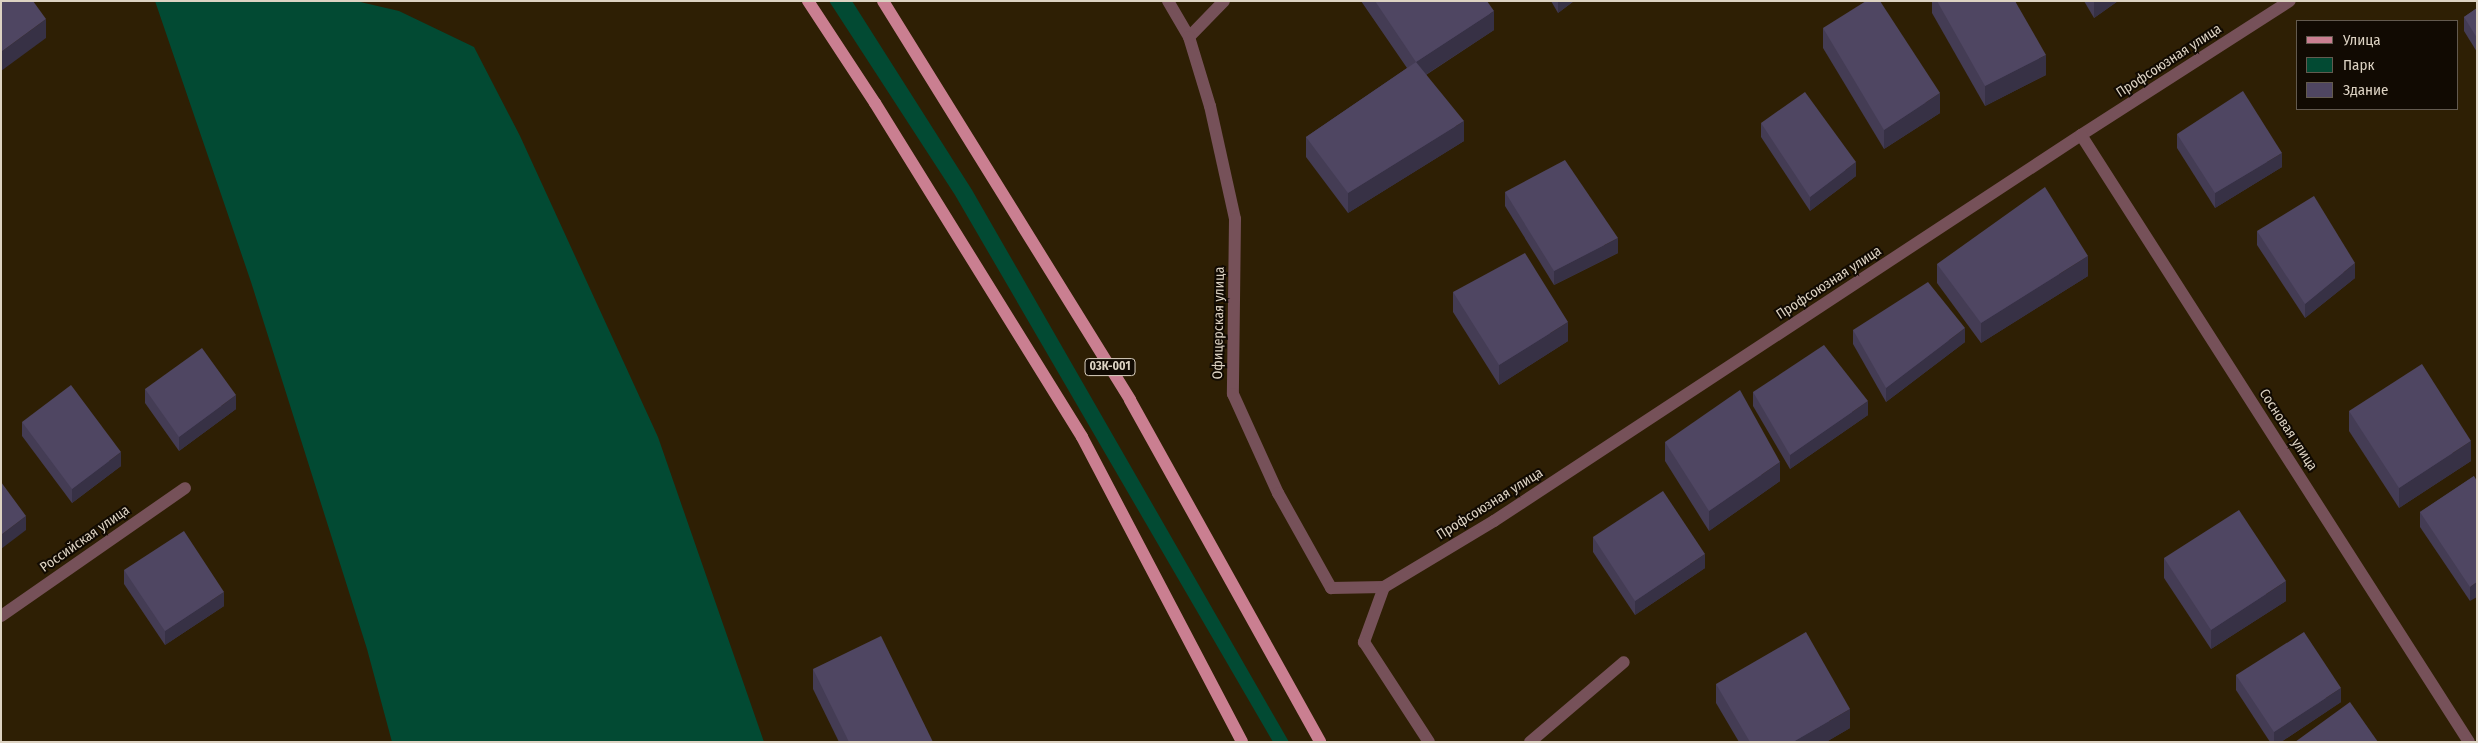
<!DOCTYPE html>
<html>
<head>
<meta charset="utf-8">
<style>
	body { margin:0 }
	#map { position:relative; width:2478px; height:743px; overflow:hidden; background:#2e1f04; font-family:"Fira Sans Condensed",sans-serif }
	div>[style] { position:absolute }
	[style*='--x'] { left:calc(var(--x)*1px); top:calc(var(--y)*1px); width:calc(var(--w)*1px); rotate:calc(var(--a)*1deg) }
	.green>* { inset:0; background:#024a33 }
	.minor>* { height:12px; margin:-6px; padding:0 6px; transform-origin:6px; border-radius:6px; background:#765159 }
	.major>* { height:12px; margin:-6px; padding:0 6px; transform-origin:6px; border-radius:6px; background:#ca7f91 }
	.wall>* { inset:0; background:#443c54 }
	.shaded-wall>* { inset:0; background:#373145 }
	.building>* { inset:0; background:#4f4662 }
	span { translate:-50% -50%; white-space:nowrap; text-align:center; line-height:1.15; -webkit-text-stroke:4px #110a02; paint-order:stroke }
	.shield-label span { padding:1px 4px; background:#110a02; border:1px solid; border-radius:4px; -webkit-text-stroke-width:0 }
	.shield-label { font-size:12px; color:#ddd3c3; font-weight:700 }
	.street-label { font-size:14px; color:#ddd3c3 }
	.frame { position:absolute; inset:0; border:2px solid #ddd3c3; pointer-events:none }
	.legend { position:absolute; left:2296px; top:20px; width:162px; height:90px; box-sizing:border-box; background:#110a02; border:1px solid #635a4f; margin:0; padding:6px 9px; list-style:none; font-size:15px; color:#ddd3c3 }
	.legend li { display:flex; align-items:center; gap:10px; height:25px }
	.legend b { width:25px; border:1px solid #635a4f }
</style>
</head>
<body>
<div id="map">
	<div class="green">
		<div style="clip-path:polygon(155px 1px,356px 1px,399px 11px,474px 47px,520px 136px,658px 437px,764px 742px,392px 742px,367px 649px,251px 282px)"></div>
		<div style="clip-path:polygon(829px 1px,852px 1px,972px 190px,1289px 742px,1273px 742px,955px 195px)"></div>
	</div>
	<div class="minor">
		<div style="--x:1168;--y:1;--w:42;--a:59.7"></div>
		<div style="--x:1224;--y:1;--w:50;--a:134.2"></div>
		<div style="--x:1189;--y:37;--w:72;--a:73.1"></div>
		<div style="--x:1210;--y:106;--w:116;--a:77.5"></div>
		<div style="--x:1235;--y:219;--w:175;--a:90.7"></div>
		<div style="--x:1233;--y:394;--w:109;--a:65.6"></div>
		<div style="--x:1278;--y:493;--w:109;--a:60.8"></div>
		<div style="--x:1331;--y:588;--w:53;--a:-1.1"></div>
		<div style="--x:1384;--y:587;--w:128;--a:-31"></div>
		<div style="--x:1494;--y:521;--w:703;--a:-33.33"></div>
		<div style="--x:2081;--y:135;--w:248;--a:-32.7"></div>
		<div style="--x:2081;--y:135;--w:720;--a:57.41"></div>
		<div style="--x:1384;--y:587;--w:59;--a:110"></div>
		<div style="--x:1364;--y:642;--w:119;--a:57"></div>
		<div style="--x:1;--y:616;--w:224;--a:-34.8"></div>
		<div style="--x:1530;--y:742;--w:123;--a:-40.4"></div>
	</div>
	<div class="major">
		<div style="--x:808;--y:1;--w:122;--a:56.7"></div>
		<div style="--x:875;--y:103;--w:393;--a:58.2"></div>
		<div style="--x:1082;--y:437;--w:344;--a:62.3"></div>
		<div style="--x:883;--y:1;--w:469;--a:58.2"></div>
		<div style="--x:1130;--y:400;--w:391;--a:60.9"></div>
	</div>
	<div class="wall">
		<div style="clip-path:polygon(1361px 1px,1487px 1px,1494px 30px,1426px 75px,1464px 141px,1348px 213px,1306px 157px,1306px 137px,1407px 68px)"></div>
		<div style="clip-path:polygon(1551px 1px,1574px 1px,1558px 13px)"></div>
		<div style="clip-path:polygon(1932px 1px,2015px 1px,2046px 75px,1985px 106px,1932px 13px)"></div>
		<div style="clip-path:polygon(2084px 1px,2118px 1px,2094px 18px)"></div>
		<div style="clip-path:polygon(2477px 8px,2477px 52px,2464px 31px,2464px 17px)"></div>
		<div style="clip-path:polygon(1823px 28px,1940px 113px,1884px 149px,1823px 48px)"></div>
		<div style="clip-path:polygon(1761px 123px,1856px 176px,1810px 211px,1761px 137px)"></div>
		<div style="clip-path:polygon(2177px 134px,2282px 167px,2215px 208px,2177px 148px)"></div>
		<div style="clip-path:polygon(1505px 192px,1618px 253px,1554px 285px,1505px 206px)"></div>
		<div style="clip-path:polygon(2257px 231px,2355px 278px,2305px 318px,2257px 245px)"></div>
		<div style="clip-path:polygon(1937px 264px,2088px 276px,1981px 343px,1937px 283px)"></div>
		<div style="clip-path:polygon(1453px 292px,1568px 341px,1499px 385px,1453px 312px)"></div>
		<div style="clip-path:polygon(1853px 330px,1965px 342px,1886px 402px,1853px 344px)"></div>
		<div style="clip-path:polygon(145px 389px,236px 409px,179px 451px,145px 403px)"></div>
		<div style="clip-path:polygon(1753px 392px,1868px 415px,1790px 469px,1753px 406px)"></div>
		<div style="clip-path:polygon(2349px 411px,2471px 461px,2399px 508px,2349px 431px)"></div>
		<div style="clip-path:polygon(22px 422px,121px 466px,72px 503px,22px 436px)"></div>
		<div style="clip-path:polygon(1665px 442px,1780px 481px,1709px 531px,1665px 461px)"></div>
		<div style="clip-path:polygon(2474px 476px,2470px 601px,2420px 527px,2420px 512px)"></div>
		<div style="clip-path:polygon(1593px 537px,1705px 568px,1635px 615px,1593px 552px)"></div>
		<div style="clip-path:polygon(2164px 558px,2286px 601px,2211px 649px,2164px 578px)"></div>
		<div style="clip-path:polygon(124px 570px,224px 606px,165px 645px,124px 584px)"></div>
		<div style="clip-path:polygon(2477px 615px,2477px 632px,2476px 630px,2476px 616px)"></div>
		<div style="clip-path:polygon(813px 669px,933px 742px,839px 742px,813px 689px)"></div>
		<div style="clip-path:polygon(2236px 675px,2341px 702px,2281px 742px,2270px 742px,2236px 690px)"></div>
		<div style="clip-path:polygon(1716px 684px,1850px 728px,1826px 742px,1739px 742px,1716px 703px)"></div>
	</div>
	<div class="shaded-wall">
		<div style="clip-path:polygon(1558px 1px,1574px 1px,1558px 13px)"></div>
		<div style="clip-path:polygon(2094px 1px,2118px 1px,2094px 18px)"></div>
		<div style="clip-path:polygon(1494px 11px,1494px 30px,1416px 81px,1416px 62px)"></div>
		<div style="clip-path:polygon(46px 19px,46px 38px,1px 71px,1px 52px)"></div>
		<div style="clip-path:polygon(2046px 55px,2046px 75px,1985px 106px,1985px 86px)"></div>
		<div style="clip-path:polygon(1940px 93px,1940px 113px,1884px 149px,1884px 130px)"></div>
		<div style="clip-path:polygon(1464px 121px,1464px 141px,1348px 213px,1348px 193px)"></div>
		<div style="clip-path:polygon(2282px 153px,2282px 167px,2215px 208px,2215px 193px)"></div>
		<div style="clip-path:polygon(1856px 162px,1856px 176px,1810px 211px,1810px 197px)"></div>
		<div style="clip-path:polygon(1618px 238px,1618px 253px,1554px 285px,1554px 271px)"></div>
		<div style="clip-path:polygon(2088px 256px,2088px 276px,1981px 343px,1981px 323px)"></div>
		<div style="clip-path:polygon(2355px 263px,2355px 278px,2305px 318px,2305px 304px)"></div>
		<div style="clip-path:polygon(1568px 322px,1568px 341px,1499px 385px,1499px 365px)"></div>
		<div style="clip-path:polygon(1965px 328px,1965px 342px,1886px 402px,1886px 388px)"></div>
		<div style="clip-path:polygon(236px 395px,236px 409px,179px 451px,179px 437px)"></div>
		<div style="clip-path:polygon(1868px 401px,1868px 415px,1790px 469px,1790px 455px)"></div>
		<div style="clip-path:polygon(2471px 441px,2471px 461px,2399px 508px,2399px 488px)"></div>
		<div style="clip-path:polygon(121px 452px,121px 466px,72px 503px,72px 489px)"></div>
		<div style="clip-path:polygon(1780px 462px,1780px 481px,1709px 531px,1709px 511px)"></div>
		<div style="clip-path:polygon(26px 516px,26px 530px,1px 549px,1px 535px)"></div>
		<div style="clip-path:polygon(1705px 554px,1705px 568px,1635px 615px,1635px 601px)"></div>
		<div style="clip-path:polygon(2286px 581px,2286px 601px,2211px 649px,2211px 630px)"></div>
		<div style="clip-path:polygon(2477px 582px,2477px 597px,2470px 601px,2470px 587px)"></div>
		<div style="clip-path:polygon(224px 592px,224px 606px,165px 645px,165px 631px)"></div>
		<div style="clip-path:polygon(2341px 688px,2341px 702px,2281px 742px,2274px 742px,2274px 732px)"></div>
		<div style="clip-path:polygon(1850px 709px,1850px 728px,1826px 742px,1793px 742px)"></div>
	</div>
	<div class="building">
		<div style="clip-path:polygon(1px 1px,33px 1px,46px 19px,1px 52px)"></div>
		<div style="clip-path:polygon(1375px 1px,1487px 1px,1494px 11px,1416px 62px)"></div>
		<div style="clip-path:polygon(1866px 1px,1880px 1px,1940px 93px,1884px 130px,1823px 28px)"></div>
		<div style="clip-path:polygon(1937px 1px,2015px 1px,2046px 55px,1985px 86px)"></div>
		<div style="clip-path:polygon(2477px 8px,2477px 38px,2464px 17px)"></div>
		<div style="clip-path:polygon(1416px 62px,1464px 121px,1348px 193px,1306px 137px)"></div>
		<div style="clip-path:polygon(2243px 91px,2282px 153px,2215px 193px,2177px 134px)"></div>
		<div style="clip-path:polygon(1805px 92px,1856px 162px,1810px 197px,1761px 123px)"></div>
		<div style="clip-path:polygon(1565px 160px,1618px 238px,1554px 271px,1505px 192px)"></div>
		<div style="clip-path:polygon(2045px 187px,2088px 256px,1981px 323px,1937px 264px)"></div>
		<div style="clip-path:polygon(2314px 196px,2355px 263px,2305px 304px,2257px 231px)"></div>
		<div style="clip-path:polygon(1525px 253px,1568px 322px,1499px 365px,1453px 292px)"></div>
		<div style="clip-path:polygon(1928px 282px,1965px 328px,1886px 388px,1853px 330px)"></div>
		<div style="clip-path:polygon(1824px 345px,1868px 401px,1790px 455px,1753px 392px)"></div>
		<div style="clip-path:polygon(202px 348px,236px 395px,179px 437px,145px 389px)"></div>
		<div style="clip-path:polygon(2422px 364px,2471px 441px,2399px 488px,2349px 411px)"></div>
		<div style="clip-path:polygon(71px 385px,121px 452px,72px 489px,22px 422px)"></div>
		<div style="clip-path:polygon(1740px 390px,1780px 462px,1709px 511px,1665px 442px)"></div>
		<div style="clip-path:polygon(2474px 476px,2477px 481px,2477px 582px,2470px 587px,2420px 512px)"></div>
		<div style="clip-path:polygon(1px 482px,26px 516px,1px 535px)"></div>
		<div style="clip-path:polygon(1663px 491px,1705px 554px,1635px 601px,1593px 537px)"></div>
		<div style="clip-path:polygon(2239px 510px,2286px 581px,2211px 630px,2164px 558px)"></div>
		<div style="clip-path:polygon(184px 531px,224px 592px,165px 631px,124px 570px)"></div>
		<div style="clip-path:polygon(1806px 632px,1850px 709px,1793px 742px,1750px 742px,1716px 684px)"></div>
		<div style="clip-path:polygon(2304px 632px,2341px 688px,2274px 732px,2236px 675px)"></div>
		<div style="clip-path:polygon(881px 636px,933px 742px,849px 742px,813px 669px)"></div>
		<div style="clip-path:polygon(2350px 702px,2378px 742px,2295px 742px)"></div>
	</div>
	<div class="shield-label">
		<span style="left:1110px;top:367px">03К-001</span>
	</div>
	<div class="street-label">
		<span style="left:2169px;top:61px;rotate:-33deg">Профсоюзная улица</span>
		<span style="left:1829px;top:283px;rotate:-33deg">Профсоюзная улица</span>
		<span style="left:1219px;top:323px;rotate:-89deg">Офицерская улица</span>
		<span style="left:2288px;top:430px;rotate:57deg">Сосновая улица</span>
		<span style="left:1490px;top:504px;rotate:-32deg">Профсоюзная улица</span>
		<span style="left:85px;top:539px;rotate:-35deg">Российская улица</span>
	</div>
	<div class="frame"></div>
	<ul class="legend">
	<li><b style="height:6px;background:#ca7f91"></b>Улица</li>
	<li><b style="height:14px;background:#024a33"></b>Парк</li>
	<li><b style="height:14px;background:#4f4662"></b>Здание</li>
	</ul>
</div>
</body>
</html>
